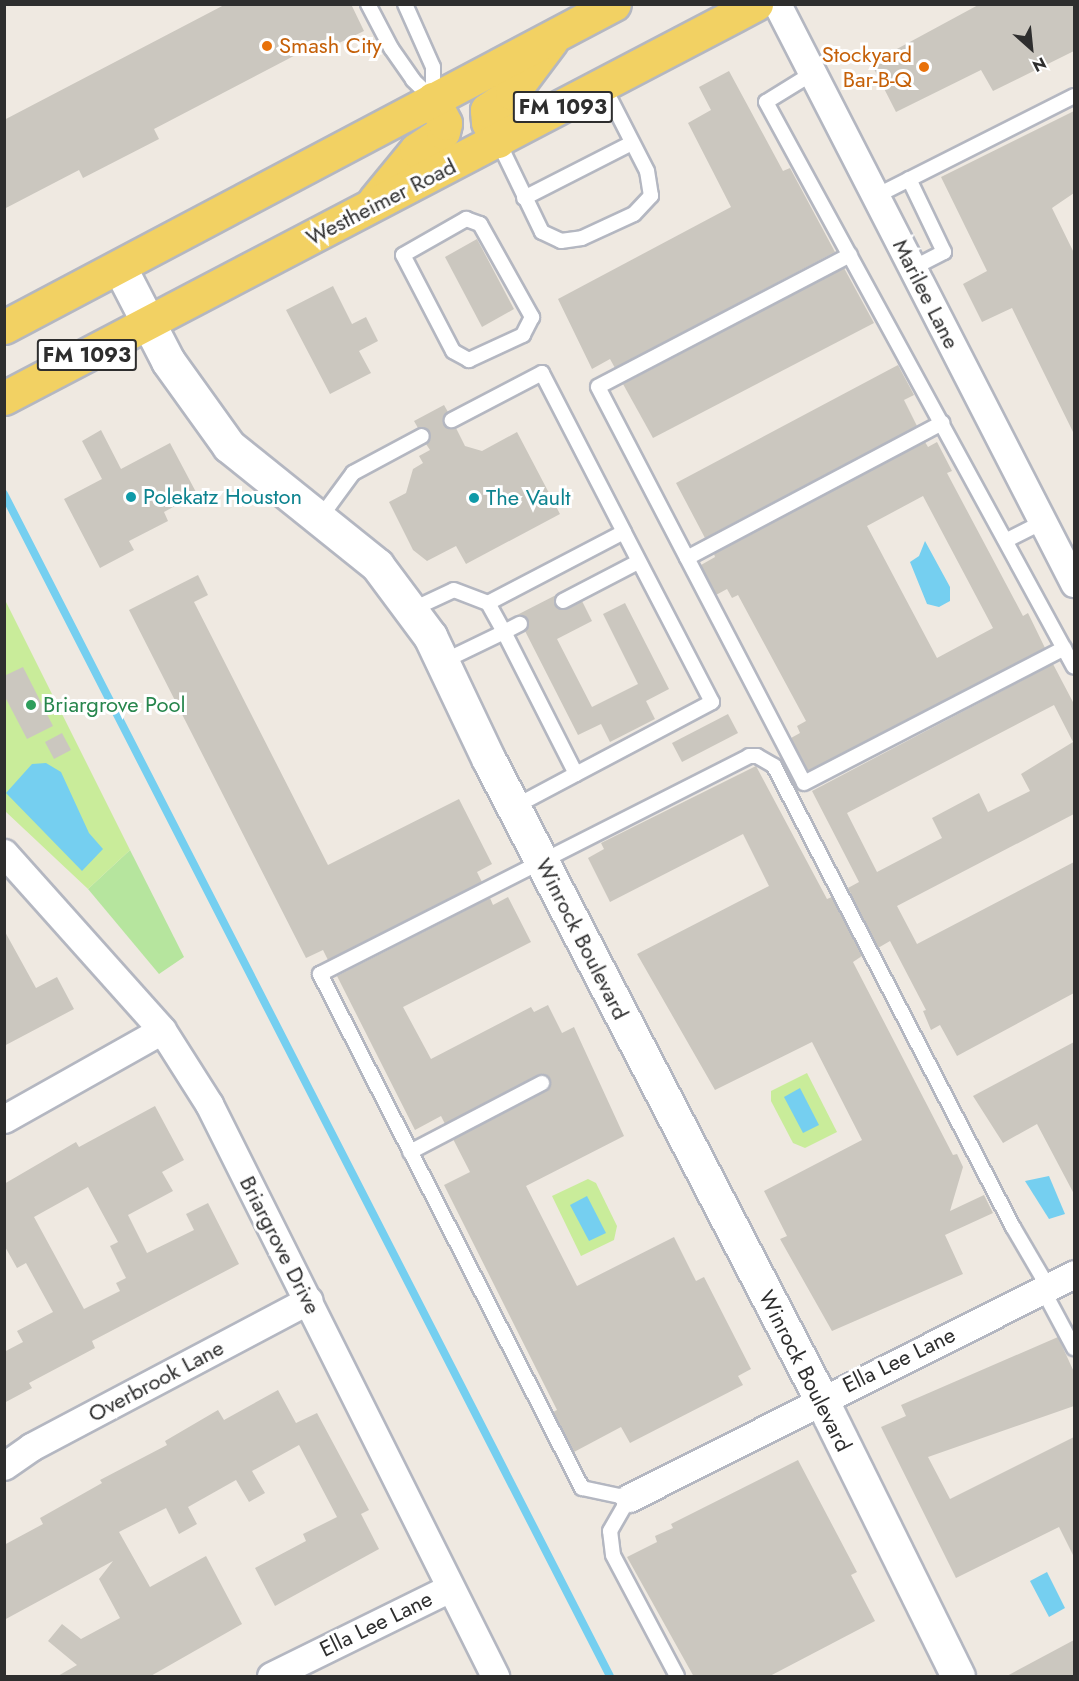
<!DOCTYPE html>
<html>
<head>
<meta charset="utf-8">
<style>
	body { margin:0 }
	#map { position:relative; width:1079px; height:1681px; overflow:hidden; background:#efe9e1; font-family:Jost,sans-serif }
	div>[style] { position:absolute }
	[style*='--x'] { left:calc(var(--x)*1px); top:calc(var(--y)*1px); width:calc(var(--w)*1px); rotate:calc(var(--a)*1deg) }
	.green>* { inset:0; background:#b6e59e }
	.pitch>* { inset:0; background:#c9ec9a }
	.water>* { inset:0; background:#75cff0 }
	.stream>* { height:8px; margin:-4px; padding:0 4px; transform-origin:4px; border-radius:4px; background:#75cff0 }
	.building>* { inset:0; background:#cbc7bf }
	.roads { filter:drop-shadow(2px 0 #b4b7c1) drop-shadow(-2px 0 #b4b7c1) drop-shadow(0 2px #b4b7c1) drop-shadow(0 -2px #b4b7c1) }
	.lane>* { height:14px; margin:-7px; padding:0 7px; transform-origin:7px; border-radius:7px; background:#fff }
	.street>* { height:27px; margin:-13.5px; padding:0 13.5px; transform-origin:13.5px; border-radius:13.5px; background:#fff }
	.secondary>* { height:33px; margin:-16.5px; padding:0 16.5px; transform-origin:16.5px; border-radius:16.5px; background:#fff }
	.primary>* { height:33px; margin:-16.5px; padding:0 16.5px; transform-origin:16.5px; border-radius:16.5px; background:#f2d163 }
	.dots>* { width:16px; height:16px; translate:-50% -50%; box-sizing:border-box; border:3px solid #fff; border-radius:50% }
	span { translate:-50% -50%; white-space:nowrap; text-align:center; line-height:1.15; -webkit-text-stroke:6px #fff; paint-order:stroke }
	.shield-label span { padding:2px 4px; background:#fff; border:2px solid; border-radius:4px; -webkit-text-stroke-width:0 }
	.shield-label { font-size:21px; color:#2e2e2e; font-weight:700 }
	.food-label { font-size:22px; color:#c56008 }
	.left { translate:0 -50%; text-align:left }
	.right { translate:-100% -50%; text-align:right }
	.street-label { font-size:22px; color:#2e2e2e }
	.culture-label { font-size:22px; color:#0d838f }
	.leisure-label { font-size:22px; color:#27864d }
	.frame { position:absolute; inset:0; border:6px solid #2e2e2e; pointer-events:none }
	.north { position:absolute; left:1001px; top:18px; width:60px; height:60px; -webkit-text-stroke:4px #fff; paint-order:stroke; rotate:153deg; font-size:16px; font-weight:700; line-height:24px; text-align:center; color:#2e2e2e }
	.north::after { content:''; display:block; margin:auto; width:21px; height:27px; background:#2e2e2e; clip-path:polygon(50% 0,100% 100%,50% 72%,0 100%) }
</style>
</head>
<body>
<div id="map">
	<div class="green">
		<div style="clip-path:polygon(130px 850px,184px 957px,159px 974px,88px 889px)"></div>
	</div>
	<div class="pitch">
		<div style="clip-path:polygon(4px 598px,130px 850px,88px 889px,5px 811px)"></div>
		<div style="clip-path:polygon(807px 1073px,837px 1132px,805px 1148px,793px 1143px,771px 1101px,771px 1091px)"></div>
		<div style="clip-path:polygon(588px 1179px,596px 1183px,617px 1226px,614px 1240px,581px 1256px,552px 1196px)"></div>
	</div>
	<div class="water">
		<div style="clip-path:polygon(925px 541px,950px 587px,950px 601px,939px 607px,927px 604px,910px 562px,919px 556px)"></div>
		<div style="clip-path:polygon(46px 763px,61px 772px,89px 833px,103px 849px,82px 871px,6px 793px,32px 764px)"></div>
		<div style="clip-path:polygon(800px 1088px,819px 1125px,803px 1133px,784px 1097px)"></div>
		<div style="clip-path:polygon(1049px 1176px,1065px 1214px,1049px 1219px,1025px 1181px)"></div>
		<div style="clip-path:polygon(587px 1196px,606px 1233px,589px 1241px,570px 1205px)"></div>
		<div style="clip-path:polygon(1047px 1572px,1065px 1608px,1049px 1617px,1030px 1581px)"></div>
	</div>
	<div class="stream">
		<div style="--x:4;--y:494;--w:1328;--a:62.86"></div>
	</div>
	<div class="building">
		<div style="clip-path:polygon(226px 4px,351px 4px,364px 31px,337px 44px,332px 36px,154px 129px,159px 139px,83px 178px,79px 170px,4px 209px,4px 120px)"></div>
		<div style="clip-path:polygon(980px 4px,1074px 4px,1074px 51px,993px 91px,981px 70px,896px 112px,871px 63px)"></div>
		<div style="clip-path:polygon(729px 71px,783px 171px,790px 168px,835px 252px,615px 368px,610px 359px,592px 369px,558px 299px,731px 207px,688px 123px,711px 110px,699px 87px)"></div>
		<div style="clip-path:polygon(1074px 111px,1074px 193px,1052px 208px,1074px 253px,1074px 434px,1012px 308px,982px 322px,963px 284px,987px 271px,941px 177px)"></div>
		<div style="clip-path:polygon(477px 239px,514px 309px,482px 327px,445px 257px)"></div>
		<div style="clip-path:polygon(844px 268px,874px 323px,653px 438px,623px 384px)"></div>
		<div style="clip-path:polygon(333px 286px,352px 324px,366px 317px,378px 341px,359px 351px,371px 373px,330px 394px,286px 310px)"></div>
		<div style="clip-path:polygon(898px 365px,914px 395px,904px 400px,917px 426px,705px 538px,676px 483px)"></div>
		<div style="clip-path:polygon(444px 405px,448px 412px,444px 424px,456px 428px,465px 446px,482px 451px,517px 432px,560px 514px,466px 564px,456px 546px,427px 561px,413px 550px,389px 502px,406px 493px,413px 469px,423px 463px,419px 456px,430px 450px,426px 444px,430px 432px,418px 428px,414px 421px)"></div>
		<div style="clip-path:polygon(101px 430px,121px 469px,170px 443px,197px 494px,164px 512px,168px 521px,129px 541px,134px 550px,100px 568px,64px 499px,102px 479px,82px 441px)"></div>
		<div style="clip-path:polygon(evenodd,925px 442px,928px 447px,937px 442px,952px 471px,947px 473px,1023px 616px,1028px 613px,1045px 648px,808px 771px,791px 738px,800px 733px,797px 726px,806px 721px,738px 595px,732px 598px,727px 589px,716px 595px,701px 565px,715px 557px,714px 554px,925px 442px,923px 496px,993px 628px,937px 658px,867px 526px,923px 496px)"></div>
		<div style="clip-path:polygon(198px 575px,208px 595px,194px 602px,328px 865px,459px 799px,492px 864px,477px 872px,482px 882px,328px 960px,323px 950px,306px 958px,129px 610px)"></div>
		<div style="clip-path:polygon(558px 594px,554px 601px,558px 608px,567px 609px,582px 601px,592px 621px,557px 639px,592px 707px,638px 684px,603px 614px,625px 603px,669px 689px,646px 701px,655px 719px,610px 742px,601px 724px,578px 735px,525px 631px,528px 619px,517px 615px)"></div>
		<div style="clip-path:polygon(evenodd,1053px 664px,1074px 704px,1074px 814px,897px 906px,917px 944px,1074px 862px,1074px 993px,957px 1056px,940px 1025px,931px 1030px,923px 1011px,926px 1010px,890px 941px,878px 948px,848px 888px,859px 882px,812px 791px,1053px 664px,1054px 705px,1073px 742px,1021px 774px,1030px 791px,988px 812px,979px 793px,932px 818px,942px 838px,877px 872px,847px 813px,1054px 705px)"></div>
		<div style="clip-path:polygon(23px 667px,53px 726px,27px 739px,4px 695px,4px 676px)"></div>
		<div style="clip-path:polygon(728px 714px,738px 733px,682px 762px,672px 743px)"></div>
		<div style="clip-path:polygon(62px 733px,71px 750px,54px 759px,45px 742px)"></div>
		<div style="clip-path:polygon(756px 766px,827px 899px,832px 897px,862px 956px,853px 962px,953px 1155px,957px 1154px,963px 1167px,950px 1211px,984px 1195px,993px 1213px,945px 1235px,963px 1274px,832px 1331px,780px 1239px,787px 1236px,764px 1191px,862px 1140px,812px 1042px,715px 1090px,637px 954px,769px 886px,743px 834px,610px 902px,588px 858px,604px 849px,601px 843px)"></div>
		<div style="clip-path:polygon(508px 897px,531px 942px,403px 1007px,431px 1059px,531px 1007px,534px 1012px,548px 1005px,562px 1033px,574px 1027px,624px 1136px,526px 1186px,577px 1286px,674px 1237px,696px 1281px,704px 1277px,751px 1369px,738px 1376px,743px 1385px,630px 1443px,621px 1427px,574px 1452px,553px 1412px,557px 1410px,444px 1185px,470px 1172px,453px 1139px,546px 1091px,550px 1078px,538px 1075px,445px 1124px,441px 1116px,415px 1130px,337px 976px,490px 898px,493px 905px)"></div>
		<div style="clip-path:polygon(4px 930px,36px 988px,57px 977px,74px 1009px,4px 1046px)"></div>
		<div style="clip-path:polygon(1074px 1042px,1074px 1194px,1037px 1124px,1003px 1143px,973px 1096px)"></div>
		<div style="clip-path:polygon(evenodd,155px 1106px,184px 1160px,162px 1172px,173px 1191px,128px 1215px,147px 1253px,194px 1230px,186px 1214px,208px 1203px,239px 1264px,92px 1341px,95px 1348px,29px 1383px,32px 1388px,4px 1403px,4px 1352px,23px 1342px,17px 1331px,53px 1312px,26px 1263px,17px 1268px,4px 1245px,4px 1184px,76px 1142px,79px 1147px,155px 1106px,88px 1187px,118px 1242px,110px 1246px,126px 1278px,116px 1283px,120px 1291px,84px 1309px,34px 1217px,88px 1187px)"></div>
		<div style="clip-path:polygon(1058px 1337px,1074px 1372px,1074px 1406px,928px 1457px,950px 1499px,1074px 1437px,1074px 1557px,1059px 1527px,956px 1578px,881px 1427px,906px 1416px,901px 1405px)"></div>
		<div style="clip-path:polygon(278px 1390px,296px 1423px,317px 1413px,369px 1510px,361px 1514px,379px 1549px,275px 1606px,255px 1568px,306px 1541px,303px 1534px,337px 1517px,299px 1445px,252px 1471px,265px 1493px,249px 1502px,236px 1480px,188px 1507px,197px 1524px,179px 1534px,166px 1508px,119px 1532px,150px 1587px,206px 1556px,242px 1624px,149px 1677px,56px 1677px,77px 1665px,48px 1641px,62px 1624px,81px 1639px,120px 1618px,99px 1579px,113px 1561px,4px 1620px,4px 1545px,43px 1524px,40px 1518px,102px 1483px,100px 1480px,167px 1445px,165px 1441px,218px 1410px,224px 1420px)"></div>
		<div style="clip-path:polygon(798px 1460px,857px 1572px,851px 1575px,875px 1621px,768px 1677px,694px 1677px,627px 1557px,657px 1542px,655px 1536px,673px 1528px,671px 1524px)"></div>
		<div style="clip-path:polygon(1074px 1640px,1074px 1677px,1005px 1677px)"></div>
	</div>
	<div class="roads">
		<div class="lane">
			<div style="--x:368;--y:4;--w:50;--a:62.4"></div>
			<div style="--x:391;--y:48;--w:39;--a:55"></div>
			<div style="--x:413;--y:80;--w:28;--a:44"></div>
			<div style="--x:433;--y:99;--w:32;--a:-90"></div>
			<div style="--x:433;--y:67;--w:69;--a:-114"></div>
			<div style="--x:813;--y:73;--w:55;--a:148.3"></div>
			<div style="--x:766;--y:102;--w:643;--a:61.4"></div>
			<div style="--x:498;--y:141;--w:101;--a:64.2"></div>
			<div style="--x:542;--y:232;--w:21;--a:25"></div>
			<div style="--x:561;--y:241;--w:21;--a:-8"></div>
			<div style="--x:582;--y:238;--w:57;--a:-24.8"></div>
			<div style="--x:634;--y:214;--w:25;--a:-47"></div>
			<div style="--x:651;--y:196;--w:25;--a:-99"></div>
			<div style="--x:647;--y:171;--w:97;--a:-117.1"></div>
			<div style="--x:909;--y:179;--w:81;--a:64.4"></div>
			<div style="--x:944;--y:252;--w:35;--a:153"></div>
			<div style="--x:876;--y:196;--w:222;--a:-26.8"></div>
			<div style="--x:524;--y:198;--w:121;--a:-27"></div>
			<div style="--x:466;--y:219;--w:15;--a:20"></div>
			<div style="--x:480;--y:224;--w:107;--a:60.8"></div>
			<div style="--x:532;--y:317;--w:20;--a:117"></div>
			<div style="--x:523;--y:335;--w:60;--a:155.2"></div>
			<div style="--x:469;--y:360;--w:18;--a:-151"></div>
			<div style="--x:453;--y:351;--w:108;--a:-117.5"></div>
			<div style="--x:403;--y:255;--w:73;--a:-29.7"></div>
			<div style="--x:850;--y:255;--w:284;--a:152.4"></div>
			<div style="--x:598;--y:387;--w:446;--a:62.5"></div>
			<div style="--x:804;--y:783;--w:293;--a:-27.4"></div>
			<div style="--x:320;--y:518;--w:56;--a:-53.7"></div>
			<div style="--x:353;--y:473;--w:78;--a:-28.2"></div>
			<div style="--x:1007;--y:540;--w:40;--a:-26.6"></div>
			<div style="--x:687;--y:558;--w:289;--a:-27.9"></div>
			<div style="--x:563;--y:601;--w:85;--a:-27.5"></div>
			<div style="--x:488;--y:603;--w:33;--a:61"></div>
			<div style="--x:504;--y:632;--w:18;--a:-27"></div>
			<div style="--x:411;--y:610;--w:47;--a:-24.9"></div>
			<div style="--x:454;--y:590;--w:36;--a:21"></div>
			<div style="--x:488;--y:603;--w:153;--a:-27.6"></div>
			<div style="--x:624;--y:532;--w:179;--a:-117.3"></div>
			<div style="--x:542;--y:373;--w:102;--a:152.4"></div>
			<div style="--x:442;--y:662;--w:69;--a:-25.8"></div>
			<div style="--x:504;--y:632;--w:159;--a:63.1"></div>
			<div style="--x:576;--y:774;--w:70;--a:152"></div>
			<div style="--x:576;--y:774;--w:154;--a:-27.9"></div>
			<div style="--x:712;--y:702;--w:191;--a:-117.4"></div>
			<div style="--x:410;--y:1152;--w:149;--a:-27.6"></div>
			<div style="--x:1043;--y:1290;--w:66;--a:61.9"></div>
			<div style="--x:677;--y:1676;--w:137;--a:-117.9"></div>
			<div style="--x:613;--y:1555;--w:24;--a:-97"></div>
			<div style="--x:610;--y:1531;--w:38;--a:-60"></div>
			<div style="--x:629;--y:1498;--w:48;--a:-168"></div>
			<div style="--x:582;--y:1488;--w:577;--a:-117.01"></div>
			<div style="--x:320;--y:974;--w:481;--a:-26.9"></div>
			<div style="--x:749;--y:756;--w:8;--a:0"></div>
			<div style="--x:757;--y:756;--w:20;--a:30"></div>
			<div style="--x:774;--y:766;--w:519;--a:62.6"></div>
			<div style="--x:1013;--y:1227;--w:69;--a:59.7"></div>
		</div>
		<div class="street">
			<div style="--x:777;--y:4;--w:651;--a:62.84"></div>
			<div style="--x:4;--y:853;--w:237;--a:48.2"></div>
			<div style="--x:162;--y:1030;--w:88;--a:57.6"></div>
			<div style="--x:209;--y:1104;--w:640;--a:63.43"></div>
			<div style="--x:4;--y:1119;--w:181;--a:-29.4"></div>
			<div style="--x:4;--y:1466;--w:33;--a:-35"></div>
			<div style="--x:31;--y:1447;--w:314;--a:-27.9"></div>
			<div style="--x:629;--y:1498;--w:498;--a:-26.7"></div>
			<div style="--x:271;--y:1676;--w:199;--a:-26.2"></div>
		</div>
		<div class="secondary">
			<div style="--x:120;--y:268;--w:105;--a:62.7"></div>
			<div style="--x:168;--y:361;--w:105;--a:54.3"></div>
			<div style="--x:229;--y:446;--w:190;--a:38.8"></div>
			<div style="--x:377;--y:565;--w:89;--a:53.3"></div>
			<div style="--x:430;--y:636;--w:137;--a:64.6"></div>
			<div style="--x:489;--y:760;--w:720;--a:62.55"></div>
			<div style="--x:821;--y:1399;--w:309;--a:63.7"></div>
		</div>
		<div class="primary">
			<div style="--x:498;--y:141;--w:21;--a:-118"></div>
			<div style="--x:488;--y:122;--w:12;--a:-95"></div>
			<div style="--x:487;--y:110;--w:30;--a:-34"></div>
			<div style="--x:512;--y:93;--w:65;--a:-53.1"></div>
			<div style="--x:375;--y:200;--w:65;--a:-50.6"></div>
			<div style="--x:416;--y:150;--w:32;--a:-34"></div>
			<div style="--x:443;--y:132;--w:9;--a:-77"></div>
			<div style="--x:445;--y:123;--w:27;--a:-117"></div>
			<div style="--x:4;--y:327;--w:690;--a:-27.9"></div>
			<div style="--x:4;--y:398;--w:849;--a:-27.65"></div>
		</div>
	</div>
	<div class="dots">
		<div style="left:267px;top:46px;background:#e8710a"></div>
		<div style="left:924px;top:67px;background:#e8710a"></div>
		<div style="left:131px;top:497px;background:#0f9aa8"></div>
		<div style="left:474px;top:498px;background:#0f9aa8"></div>
		<div style="left:31px;top:705px;background:#2e9e5b"></div>
	</div>
	<div class="shield-label">
		<span style="left:563px;top:107px">FM 1093</span>
		<span style="left:87px;top:355px">FM 1093</span>
	</div>
	<div class="food-label">
		<span class="left" style="left:279px;top:46px">Smash City</span>
		<span class="right" style="left:912px;top:67px">Stockyard<br>Bar-B-Q</span>
	</div>
	<div class="street-label">
		<span style="left:381px;top:202px;rotate:-27deg">Westheimer Road</span>
		<span style="left:926px;top:294px;rotate:63deg">Marilee Lane</span>
		<span style="left:582px;top:939px;rotate:63deg">Winrock Boulevard</span>
		<span style="left:280px;top:1245px;rotate:63deg">Briargrove Drive</span>
		<span style="left:899px;top:1360px;rotate:-26deg">Ella Lee Lane</span>
		<span style="left:805px;top:1371px;rotate:63deg">Winrock Boulevard</span>
		<span style="left:156px;top:1381px;rotate:-28deg">Overbrook Lane</span>
		<span style="left:376px;top:1624px;rotate:-26deg">Ella Lee Lane</span>
	</div>
	<div class="culture-label">
		<span class="left" style="left:143px;top:497px">Polekatz Houston</span>
		<span class="left" style="left:486px;top:498px">The Vault</span>
	</div>
	<div class="leisure-label">
		<span class="left" style="left:43px;top:705px">Briargrove Pool</span>
	</div>
	<div class="frame"></div>
	<div class="north">N</div>
</div>
</body>
</html>
